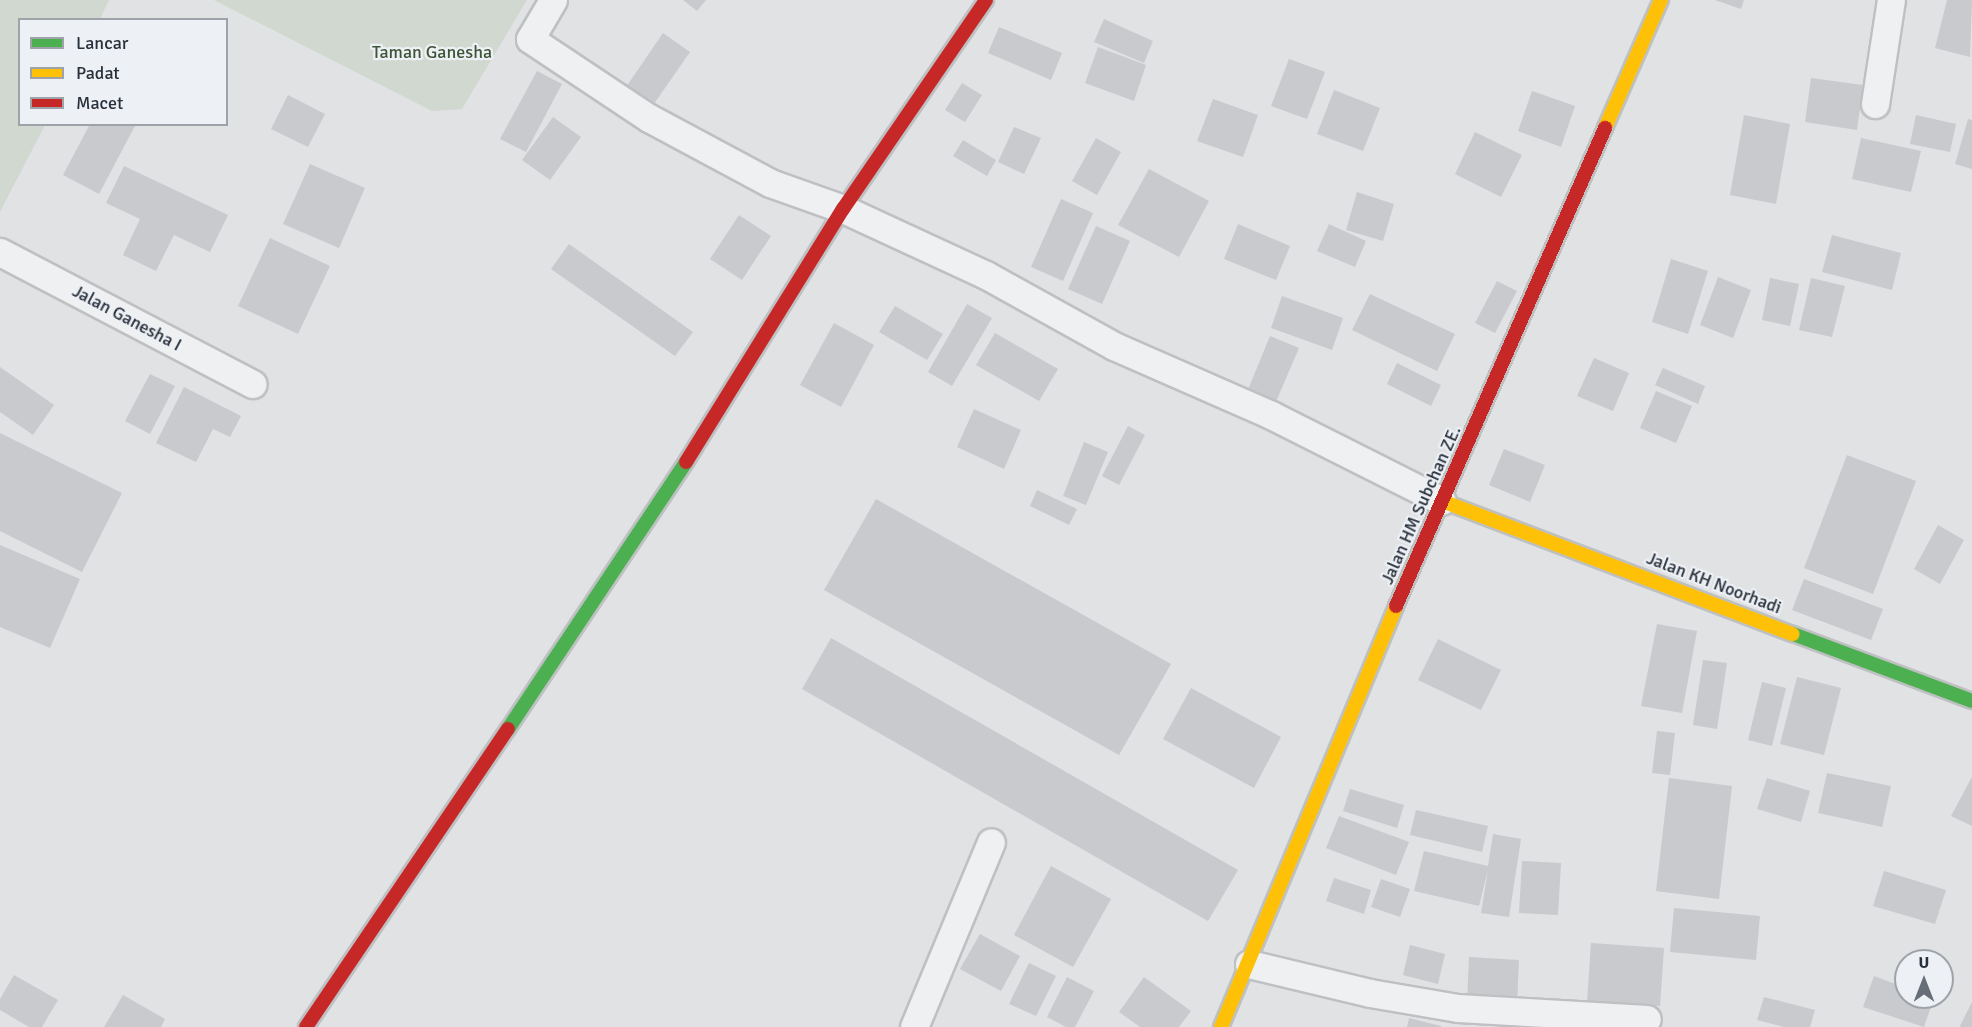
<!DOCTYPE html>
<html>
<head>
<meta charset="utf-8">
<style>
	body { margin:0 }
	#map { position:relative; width:1972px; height:1027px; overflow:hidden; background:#e0e2e4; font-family:Signika,sans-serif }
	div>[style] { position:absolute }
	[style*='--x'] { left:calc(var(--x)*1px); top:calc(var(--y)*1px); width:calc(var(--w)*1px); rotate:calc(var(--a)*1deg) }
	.green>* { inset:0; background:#d1d8d0 }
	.building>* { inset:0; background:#c8cacd }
	.roads { filter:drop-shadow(2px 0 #bec0c2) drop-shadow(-2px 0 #bec0c2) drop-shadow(0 2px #bec0c2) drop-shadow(0 -2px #bec0c2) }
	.street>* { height:27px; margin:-13.5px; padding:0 13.5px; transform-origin:13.5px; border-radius:13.5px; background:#eff0f1 }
	.fast>* { height:14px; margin:-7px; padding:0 7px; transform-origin:7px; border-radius:7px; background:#4caf50 }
	.slow>* { height:14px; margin:-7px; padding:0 7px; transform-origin:7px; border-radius:7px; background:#ffc107 }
	.jam>* { height:14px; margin:-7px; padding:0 7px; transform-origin:7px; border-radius:7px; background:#c62828 }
	span { translate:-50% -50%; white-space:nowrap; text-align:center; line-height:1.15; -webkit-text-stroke:4.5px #edf0f4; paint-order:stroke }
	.park-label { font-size:18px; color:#3e5637 }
	.street-label { font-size:18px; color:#28303c }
	.legend { position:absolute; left:18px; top:18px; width:210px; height:108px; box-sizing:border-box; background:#edf0f4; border:2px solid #9ea3aa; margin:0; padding:8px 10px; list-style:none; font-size:18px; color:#28303c }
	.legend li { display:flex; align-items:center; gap:12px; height:30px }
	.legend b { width:30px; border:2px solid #9ea3aa }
	.north { position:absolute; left:1894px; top:949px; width:60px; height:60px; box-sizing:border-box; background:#edf0f4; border:2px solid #9ea3aa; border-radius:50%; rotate:0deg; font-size:16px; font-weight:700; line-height:24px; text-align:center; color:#28303c }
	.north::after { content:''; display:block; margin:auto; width:21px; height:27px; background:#686e77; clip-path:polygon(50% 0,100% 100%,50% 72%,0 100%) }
</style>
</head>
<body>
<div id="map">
	<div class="green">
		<div style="clip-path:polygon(0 0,109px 0,100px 19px,20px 20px,20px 124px,45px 125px,0 212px)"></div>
		<div style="clip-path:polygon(214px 0,527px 0,462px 109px,432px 111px)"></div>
	</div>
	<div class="building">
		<div style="clip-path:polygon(683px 0,706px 0,697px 11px)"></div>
		<div style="clip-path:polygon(1715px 0,1744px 0,1741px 9px)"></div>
		<div style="clip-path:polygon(1947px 0,1972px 0,1970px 57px,1935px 48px)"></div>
		<div style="clip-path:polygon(1104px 19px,1153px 41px,1144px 63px,1094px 42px)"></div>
		<div style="clip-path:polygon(999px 27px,1062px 53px,1051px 80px,988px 53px)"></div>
		<div style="clip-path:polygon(663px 33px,690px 52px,649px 111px,622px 93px)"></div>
		<div style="clip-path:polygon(1098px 47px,1146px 65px,1134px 101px,1085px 83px)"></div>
		<div style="clip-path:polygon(1289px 59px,1325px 72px,1307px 119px,1271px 106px)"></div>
		<div style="clip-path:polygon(537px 71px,562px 84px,526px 152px,500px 139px)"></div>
		<div style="clip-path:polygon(1811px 78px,1863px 85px,1857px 130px,1805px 122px)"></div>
		<div style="clip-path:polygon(962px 83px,982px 95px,965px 122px,945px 110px)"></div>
		<div style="clip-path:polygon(1334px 90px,1380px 108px,1363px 151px,1317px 134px)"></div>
		<div style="clip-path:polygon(1532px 91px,1575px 106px,1561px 147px,1518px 131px)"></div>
		<div style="clip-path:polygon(288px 95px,325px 114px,308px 147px,271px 129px)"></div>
		<div style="clip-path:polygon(1213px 99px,1258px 115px,1243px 157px,1197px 141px)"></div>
		<div style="clip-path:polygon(1744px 115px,1790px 124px,1776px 204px,1730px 195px)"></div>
		<div style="clip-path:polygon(1916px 115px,1956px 124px,1950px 152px,1910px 144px)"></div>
		<div style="clip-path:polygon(553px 117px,581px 137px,550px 180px,522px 160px)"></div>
		<div style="clip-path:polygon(1968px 119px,1972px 120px,1972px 169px,1955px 164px)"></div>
		<div style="clip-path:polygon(90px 124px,136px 124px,99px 194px,63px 175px)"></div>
		<div style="clip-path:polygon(1014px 127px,1041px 138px,1024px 174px,998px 162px)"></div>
		<div style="clip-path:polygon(1475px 132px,1522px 155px,1501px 197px,1455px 174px)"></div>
		<div style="clip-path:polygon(1096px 138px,1121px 152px,1097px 195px,1072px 181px)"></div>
		<div style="clip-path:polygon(1861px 138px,1921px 151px,1911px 192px,1852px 179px)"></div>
		<div style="clip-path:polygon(963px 140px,996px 160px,987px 176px,953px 156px)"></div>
		<div style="clip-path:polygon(310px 164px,365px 188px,339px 248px,283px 224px)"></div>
		<div style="clip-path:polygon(124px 166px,228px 215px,210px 252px,174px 235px,156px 271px,123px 255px,140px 219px,106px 203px)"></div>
		<div style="clip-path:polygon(1149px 169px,1209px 201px,1179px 257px,1118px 225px)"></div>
		<div style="clip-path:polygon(1357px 192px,1394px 204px,1383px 241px,1346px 230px)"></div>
		<div style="clip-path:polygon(1061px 199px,1093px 213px,1063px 281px,1031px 267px)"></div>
		<div style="clip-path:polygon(739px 215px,771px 236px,742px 280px,710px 259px)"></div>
		<div style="clip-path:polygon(1238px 224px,1290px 246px,1276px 280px,1224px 259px)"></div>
		<div style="clip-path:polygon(1329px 224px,1366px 241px,1355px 267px,1317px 251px)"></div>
		<div style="clip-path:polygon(1096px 226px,1130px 241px,1102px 304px,1068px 289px)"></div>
		<div style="clip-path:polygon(1832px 235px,1901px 253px,1892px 290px,1822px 272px)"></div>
		<div style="clip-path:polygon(270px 238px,330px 266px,298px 334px,238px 306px)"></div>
		<div style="clip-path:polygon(569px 244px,693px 332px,675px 356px,551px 269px)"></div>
		<div style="clip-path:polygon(1671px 259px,1708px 271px,1688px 334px,1652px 322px)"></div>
		<div style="clip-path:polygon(1718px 277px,1751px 290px,1733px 338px,1700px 325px)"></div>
		<div style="clip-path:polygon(1770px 278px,1799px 284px,1790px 326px,1762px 320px)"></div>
		<div style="clip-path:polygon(1811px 278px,1845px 286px,1832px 337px,1799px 330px)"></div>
		<div style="clip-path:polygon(1497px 281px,1517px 291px,1495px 333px,1475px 323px)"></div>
		<div style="clip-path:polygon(1370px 294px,1455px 334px,1437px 371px,1352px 330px)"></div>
		<div style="clip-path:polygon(1282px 296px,1343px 318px,1332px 350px,1271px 328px)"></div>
		<div style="clip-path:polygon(967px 304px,992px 318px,952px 386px,928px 372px)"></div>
		<div style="clip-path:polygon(895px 306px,943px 334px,927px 360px,879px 332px)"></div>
		<div style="clip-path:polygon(834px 323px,874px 345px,841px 407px,800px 385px)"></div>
		<div style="clip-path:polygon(995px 333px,1058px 369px,1039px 401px,976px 365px)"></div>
		<div style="clip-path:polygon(1270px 336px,1299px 348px,1275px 404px,1247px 392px)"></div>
		<div style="clip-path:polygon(1594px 358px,1629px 373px,1613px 411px,1577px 396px)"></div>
		<div style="clip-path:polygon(1397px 363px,1441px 385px,1431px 406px,1387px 384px)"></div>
		<div style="clip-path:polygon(0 367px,54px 405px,33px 435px,0 412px)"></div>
		<div style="clip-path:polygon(1663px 368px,1705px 386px,1698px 404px,1655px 385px)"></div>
		<div style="clip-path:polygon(150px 374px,175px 386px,150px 434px,125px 421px)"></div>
		<div style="clip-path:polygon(184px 387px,241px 416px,230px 437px,213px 429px,196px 462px,156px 443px)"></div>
		<div style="clip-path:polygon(1656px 391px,1692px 406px,1676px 443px,1640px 428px)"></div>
		<div style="clip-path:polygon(974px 409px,1021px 430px,1004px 469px,957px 447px)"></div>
		<div style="clip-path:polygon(1128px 426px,1145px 435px,1119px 485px,1102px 476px)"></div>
		<div style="clip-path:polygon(0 433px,122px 493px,82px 572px,0 531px)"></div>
		<div style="clip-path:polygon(1084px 442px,1108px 452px,1086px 505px,1063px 496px)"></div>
		<div style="clip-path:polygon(1504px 449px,1545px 465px,1530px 502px,1489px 485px)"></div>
		<div style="clip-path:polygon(1847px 455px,1916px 481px,1873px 594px,1804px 568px)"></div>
		<div style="clip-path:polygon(1037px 490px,1077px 509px,1069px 525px,1030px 506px)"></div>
		<div style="clip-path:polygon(876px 499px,1171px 664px,1119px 755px,824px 590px)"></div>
		<div style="clip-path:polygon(1938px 525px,1964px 540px,1940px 584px,1914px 569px)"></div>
		<div style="clip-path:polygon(0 545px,80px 579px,50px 648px,0 627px)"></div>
		<div style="clip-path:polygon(1804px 579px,1883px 609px,1871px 640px,1792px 610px)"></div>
		<div style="clip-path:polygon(1657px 624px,1697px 631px,1682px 713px,1641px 706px)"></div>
		<div style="clip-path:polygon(831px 638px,1238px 870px,1208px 921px,802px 689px)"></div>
		<div style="clip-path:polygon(1438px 639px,1501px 670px,1481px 710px,1418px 680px)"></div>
		<div style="clip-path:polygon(1703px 660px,1727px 663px,1717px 729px,1693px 725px)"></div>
		<div style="clip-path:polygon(1797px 677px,1841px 688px,1824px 755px,1780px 744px)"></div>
		<div style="clip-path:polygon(1762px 682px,1786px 688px,1772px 746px,1748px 740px)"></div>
		<div style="clip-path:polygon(1191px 688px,1281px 737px,1254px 788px,1163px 739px)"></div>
		<div style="clip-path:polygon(1657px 731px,1675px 733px,1670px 775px,1652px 773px)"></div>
		<div style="clip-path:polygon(1827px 773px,1891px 786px,1882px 827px,1818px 813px)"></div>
		<div style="clip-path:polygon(1972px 777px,1972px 826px,1951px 816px)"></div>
		<div style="clip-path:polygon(1669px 778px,1732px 786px,1719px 899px,1656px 891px)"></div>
		<div style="clip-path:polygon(1767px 778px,1810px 791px,1801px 822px,1757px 809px)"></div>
		<div style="clip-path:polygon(1350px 789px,1404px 805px,1397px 828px,1343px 811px)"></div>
		<div style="clip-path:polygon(1416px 810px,1488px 826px,1482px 852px,1410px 835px)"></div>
		<div style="clip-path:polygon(1339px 816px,1409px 842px,1396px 875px,1326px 848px)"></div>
		<div style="clip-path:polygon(1493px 834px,1521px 839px,1509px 917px,1481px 913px,1488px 870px,1479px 906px,1414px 891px,1424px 851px,1488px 866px)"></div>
		<div style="clip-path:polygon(1522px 861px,1561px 863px,1558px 915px,1519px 913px)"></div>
		<div style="clip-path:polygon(1051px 866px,1111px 899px,1073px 967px,1014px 935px)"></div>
		<div style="clip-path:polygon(1884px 871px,1946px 890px,1935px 924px,1873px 906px)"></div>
		<div style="clip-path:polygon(1334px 878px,1371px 890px,1364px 914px,1326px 901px)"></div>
		<div style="clip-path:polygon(1381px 879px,1410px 889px,1400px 917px,1371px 907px)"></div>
		<div style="clip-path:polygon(1674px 908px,1760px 916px,1756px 960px,1670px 952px)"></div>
		<div style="clip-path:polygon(980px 934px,1020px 956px,1001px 991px,960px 969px)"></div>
		<div style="clip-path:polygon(1591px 943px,1664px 948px,1660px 1006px,1587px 1002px)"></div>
		<div style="clip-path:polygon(1410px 945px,1445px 954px,1438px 984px,1403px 975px)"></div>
		<div style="clip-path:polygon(1469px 957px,1519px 960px,1517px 1006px,1467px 1004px)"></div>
		<div style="clip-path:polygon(1029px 963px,1056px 976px,1036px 1016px,1009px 1004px)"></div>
		<div style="clip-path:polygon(14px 975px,58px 1000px,42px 1027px,29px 1027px,0 1010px,0 999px)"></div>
		<div style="clip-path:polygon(1874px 976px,1906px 988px,1906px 997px,1934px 998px,1924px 1027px,1863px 1007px)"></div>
		<div style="clip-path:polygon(1067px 977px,1094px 991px,1075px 1027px,1066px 1027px,1047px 1017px)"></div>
		<div style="clip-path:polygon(1144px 977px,1191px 1011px,1179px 1027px,1140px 1027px,1119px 1012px)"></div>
		<div style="clip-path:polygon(123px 995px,165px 1019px,161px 1027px,104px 1027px)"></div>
		<div style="clip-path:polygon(1764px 997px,1815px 1010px,1810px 1027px,1784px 1027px,1757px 1020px)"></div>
		<div style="clip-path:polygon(1972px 1002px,1972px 1027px,1961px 1027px,1960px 1026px)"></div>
		<div style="clip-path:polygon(1409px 1018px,1441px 1026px,1441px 1027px,1407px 1027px)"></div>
	</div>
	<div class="roads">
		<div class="street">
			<div style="--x:553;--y:0;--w:45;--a:120.5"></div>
			<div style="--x:530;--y:39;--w:143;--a:33.6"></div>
			<div style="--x:649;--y:118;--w:137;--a:28.2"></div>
			<div style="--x:770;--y:183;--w:77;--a:19.6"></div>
			<div style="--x:843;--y:209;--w:157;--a:24.8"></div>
			<div style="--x:986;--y:275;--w:146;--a:29"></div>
			<div style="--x:1114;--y:346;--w:171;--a:23.7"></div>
			<div style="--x:1271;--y:415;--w:191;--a:26.7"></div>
			<div style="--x:1875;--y:104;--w:105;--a:-81.3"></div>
			<div style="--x:0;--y:252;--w:285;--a:27.6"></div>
			<div style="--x:1249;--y:964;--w:124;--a:13.5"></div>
			<div style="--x:1370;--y:993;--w:89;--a:9.7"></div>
			<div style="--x:1458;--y:1008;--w:189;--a:3.3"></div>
			<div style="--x:914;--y:1027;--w:200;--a:-67.4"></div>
		</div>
		<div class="fast">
			<div style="--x:1793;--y:634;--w:191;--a:20.5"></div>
			<div style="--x:508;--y:729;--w:321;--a:-56.3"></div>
		</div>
		<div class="slow">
			<div style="--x:1605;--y:128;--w:140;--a:-66.4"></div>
			<div style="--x:1442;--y:501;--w:375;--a:20.8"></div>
			<div style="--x:1221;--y:1027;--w:456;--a:-67.4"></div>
		</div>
		<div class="jam">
			<div style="--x:686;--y:462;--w:298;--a:-58.2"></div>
			<div style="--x:843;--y:209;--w:253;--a:-55.6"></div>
			<div style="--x:1396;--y:606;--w:522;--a:-66.38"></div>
			<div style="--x:306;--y:1027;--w:360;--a:-55.9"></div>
		</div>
	</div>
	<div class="park-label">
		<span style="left:432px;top:52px">Taman Ganesha</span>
	</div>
	<div class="street-label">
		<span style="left:127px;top:318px;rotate:28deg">Jalan Ganesha I</span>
		<span style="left:1421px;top:505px;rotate:-66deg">Jalan HM Subchan ZE.</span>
		<span style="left:1714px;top:583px;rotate:21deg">Jalan KH Noorhadi</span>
	</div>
	<ul class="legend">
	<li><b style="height:8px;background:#4caf50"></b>Lancar</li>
	<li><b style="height:8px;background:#ffc107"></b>Padat</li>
	<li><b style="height:8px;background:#c62828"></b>Macet</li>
	</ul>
	<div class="north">U</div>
</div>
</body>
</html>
